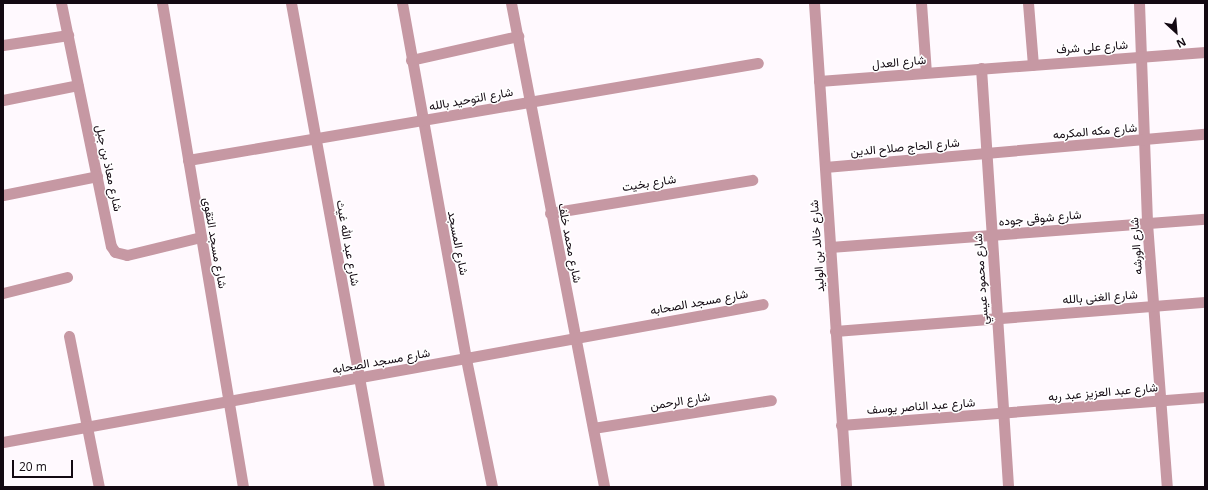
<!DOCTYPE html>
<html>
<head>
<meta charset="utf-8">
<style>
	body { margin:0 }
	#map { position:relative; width:1208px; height:490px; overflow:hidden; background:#fff9fe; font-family:"Open Sans",Vazirmatn,sans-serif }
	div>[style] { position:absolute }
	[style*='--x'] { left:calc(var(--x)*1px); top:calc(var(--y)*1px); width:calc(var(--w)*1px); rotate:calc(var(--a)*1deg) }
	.minor>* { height:11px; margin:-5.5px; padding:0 5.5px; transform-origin:5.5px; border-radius:5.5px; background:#c698a3 }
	span { translate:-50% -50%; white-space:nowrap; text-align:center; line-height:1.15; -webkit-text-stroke:3px #fff; paint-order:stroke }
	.street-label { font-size:12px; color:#130912 }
	.frame { position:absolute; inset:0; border:4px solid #130912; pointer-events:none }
	.north { position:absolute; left:1156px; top:12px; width:40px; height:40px; -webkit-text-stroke:3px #fff; paint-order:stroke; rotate:154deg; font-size:11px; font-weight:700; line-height:16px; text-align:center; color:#130912 }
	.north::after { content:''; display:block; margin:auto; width:14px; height:18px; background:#130912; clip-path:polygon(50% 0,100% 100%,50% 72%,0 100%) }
	.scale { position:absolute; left:12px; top:460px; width:61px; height:18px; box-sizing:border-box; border:2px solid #130912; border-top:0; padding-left:5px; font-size:12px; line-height:14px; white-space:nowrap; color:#130912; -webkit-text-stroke:3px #fff; paint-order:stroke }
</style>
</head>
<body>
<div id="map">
	<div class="minor">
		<div style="--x:61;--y:3;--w:248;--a:78.4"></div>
		<div style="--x:111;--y:246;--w:7;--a:56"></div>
		<div style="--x:115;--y:252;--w:12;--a:14"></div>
		<div style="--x:127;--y:255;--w:76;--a:-13.7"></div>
		<div style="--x:162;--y:3;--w:491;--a:80.5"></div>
		<div style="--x:291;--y:3;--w:492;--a:79.7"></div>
		<div style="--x:402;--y:3;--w:362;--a:79.8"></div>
		<div style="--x:466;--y:359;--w:131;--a:78.5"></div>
		<div style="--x:511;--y:3;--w:493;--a:79.1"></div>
		<div style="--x:814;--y:3;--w:485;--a:86.2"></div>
		<div style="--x:921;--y:3;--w:69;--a:85.9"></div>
		<div style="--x:1028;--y:3;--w:62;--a:85.4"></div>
		<div style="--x:1139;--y:3;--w:220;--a:87.9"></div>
		<div style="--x:1147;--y:223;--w:265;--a:85.7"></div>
		<div style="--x:3;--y:45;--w:66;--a:-8.7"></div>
		<div style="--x:411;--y:60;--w:110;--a:-12.6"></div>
		<div style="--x:981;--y:68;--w:420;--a:86.3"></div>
		<div style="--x:819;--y:81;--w:387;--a:-4.3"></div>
		<div style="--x:3;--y:100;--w:76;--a:-11.3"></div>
		<div style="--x:188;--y:160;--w:578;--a:-9.66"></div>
		<div style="--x:825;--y:167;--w:381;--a:-5"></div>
		<div style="--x:3;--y:195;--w:96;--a:-11.4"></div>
		<div style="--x:550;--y:213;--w:205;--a:-9.3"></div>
		<div style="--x:830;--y:247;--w:376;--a:-4.3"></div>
		<div style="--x:3;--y:293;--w:66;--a:-14"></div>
		<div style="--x:835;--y:331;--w:371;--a:-4.5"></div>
		<div style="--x:69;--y:336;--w:154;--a:78.8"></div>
		<div style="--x:841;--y:425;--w:365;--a:-4.4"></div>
		<div style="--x:593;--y:428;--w:180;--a:-8.9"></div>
		<div style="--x:3;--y:442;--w:772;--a:-10.29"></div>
	</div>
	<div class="street-label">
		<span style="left:1092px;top:47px;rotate:-4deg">شارع على شرف</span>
		<span style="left:899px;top:62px;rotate:-5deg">شارع العدل</span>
		<span style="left:471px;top:99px;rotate:-10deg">شارع التوحيد بالله</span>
		<span style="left:1095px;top:131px;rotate:-5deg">شارع مكه المكرمه</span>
		<span style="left:905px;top:147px;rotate:-5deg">شارع الحاج صلاح الدين</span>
		<span style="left:109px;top:168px;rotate:78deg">شارع معاذ بن جبل</span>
		<span style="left:649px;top:183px;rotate:-9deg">شارع بخيت</span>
		<span style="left:1040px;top:218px;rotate:-5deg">شارع شوقى جوده</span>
		<span style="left:215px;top:243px;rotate:80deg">شارع مسجد التقوى</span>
		<span style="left:348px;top:243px;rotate:80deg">شارع عبد الله غيث</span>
		<span style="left:458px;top:243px;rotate:79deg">شارع المسجد</span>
		<span style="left:570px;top:243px;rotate:79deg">شارع محمد خلف</span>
		<span style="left:817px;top:246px;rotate:-94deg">شارع خالد بن الوليد</span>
		<span style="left:1136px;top:246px;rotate:-94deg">شارع الورشه</span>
		<span style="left:981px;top:279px;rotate:-94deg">شارع محمود عيسي</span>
		<span style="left:1100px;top:297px;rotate:-4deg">شارع الغنى بالله</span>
		<span style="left:699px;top:302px;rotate:-10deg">شارع مسجد الصحابه</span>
		<span style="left:381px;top:361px;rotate:-10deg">شارع مسجد الصحابه</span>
		<span style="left:1103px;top:392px;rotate:-5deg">شارع عبد العزيز عبد ربه</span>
		<span style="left:680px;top:401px;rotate:-9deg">شارع الرحمن</span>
		<span style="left:921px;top:406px;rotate:-4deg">شارع عبد الناصر يوسف</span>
	</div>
	<div class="frame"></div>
	<div class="north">N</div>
	<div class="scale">20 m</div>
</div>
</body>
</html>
